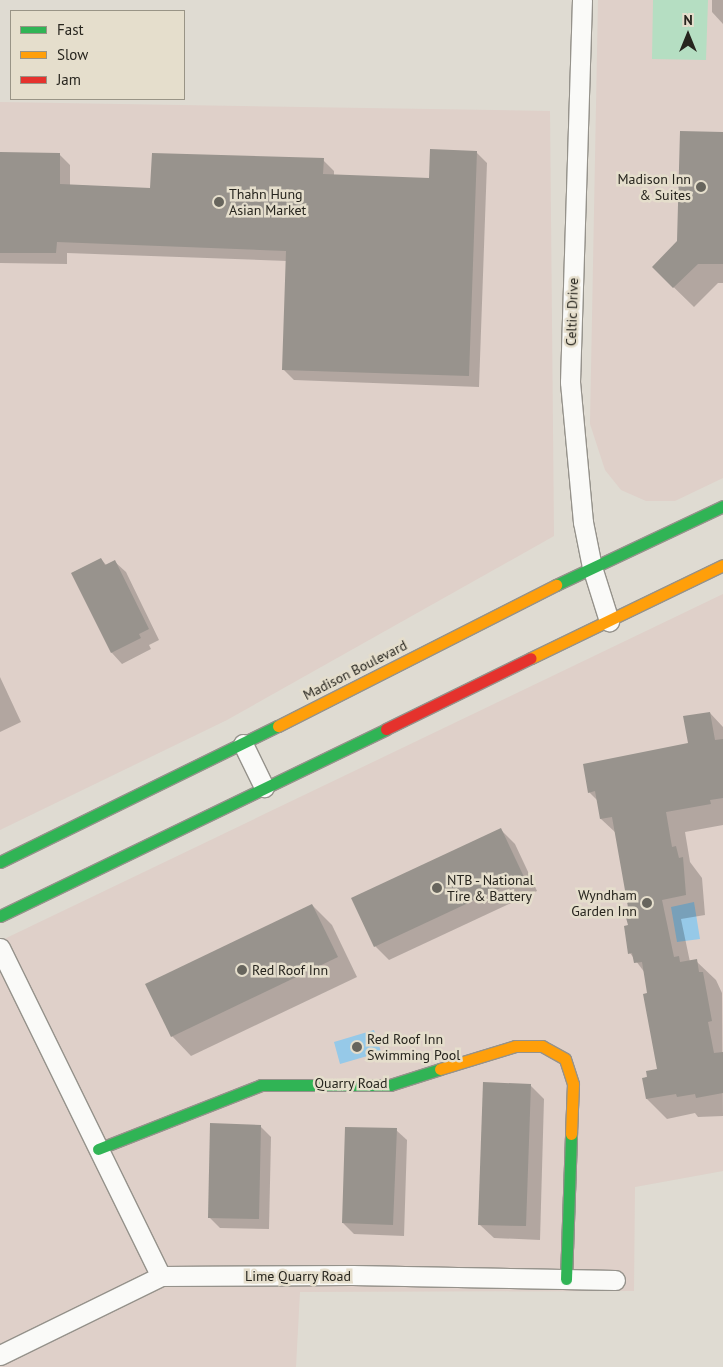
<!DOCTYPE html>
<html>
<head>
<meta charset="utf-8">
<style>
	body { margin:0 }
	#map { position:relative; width:723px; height:1367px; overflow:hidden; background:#dfdbd2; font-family:"PT Sans",sans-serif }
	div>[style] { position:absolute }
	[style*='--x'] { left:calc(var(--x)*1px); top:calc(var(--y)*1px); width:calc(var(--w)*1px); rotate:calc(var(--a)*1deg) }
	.commercial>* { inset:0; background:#dfd0c9 }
	.green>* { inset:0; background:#b5dec2 }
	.water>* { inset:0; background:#96c9e8 }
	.shadow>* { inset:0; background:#0003 }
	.building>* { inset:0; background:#98938d }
	.roads { filter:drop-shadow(1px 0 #95928b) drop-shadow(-1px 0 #95928b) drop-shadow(0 1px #95928b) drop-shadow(0 -1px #95928b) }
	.street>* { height:19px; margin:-9.5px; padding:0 9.5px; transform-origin:9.5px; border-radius:9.5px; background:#fafaf8 }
	.fast>* { height:11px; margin:-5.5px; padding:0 5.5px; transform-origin:5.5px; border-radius:5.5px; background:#30b455 }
	.slow>* { height:11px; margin:-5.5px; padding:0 5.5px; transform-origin:5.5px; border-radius:5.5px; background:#ff9f0a }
	.jam>* { height:11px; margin:-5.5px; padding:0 5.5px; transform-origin:5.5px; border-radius:5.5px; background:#e5322d }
	.dots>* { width:14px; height:14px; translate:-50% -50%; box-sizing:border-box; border:2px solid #e5decc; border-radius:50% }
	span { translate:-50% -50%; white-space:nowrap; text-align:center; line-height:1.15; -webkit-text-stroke:5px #e5decc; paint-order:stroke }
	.poi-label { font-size:14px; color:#27251e }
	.right { translate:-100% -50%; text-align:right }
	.left { translate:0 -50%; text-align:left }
	.street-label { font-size:14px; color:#27251e }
	.legend { position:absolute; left:10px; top:10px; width:175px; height:90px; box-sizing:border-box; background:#e5decc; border:1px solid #999486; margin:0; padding:6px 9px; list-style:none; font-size:15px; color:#27251e }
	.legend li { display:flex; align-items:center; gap:10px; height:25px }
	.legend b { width:25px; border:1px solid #999486 }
	.north { position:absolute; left:663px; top:10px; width:50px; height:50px; -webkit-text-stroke:4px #e5decc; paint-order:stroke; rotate:0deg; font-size:14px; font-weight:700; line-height:20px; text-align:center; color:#27251e }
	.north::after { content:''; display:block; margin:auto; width:18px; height:22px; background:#27251e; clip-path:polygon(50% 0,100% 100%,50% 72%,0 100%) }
</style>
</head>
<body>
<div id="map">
	<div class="commercial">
		<div style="clip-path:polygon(598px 0,723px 0,723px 478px,675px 501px,646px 501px,621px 490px,605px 470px,590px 424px)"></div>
		<div style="clip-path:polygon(0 102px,550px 111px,554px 536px,227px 720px,0 830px)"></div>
		<div style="clip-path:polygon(723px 594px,723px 1171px,635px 1187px,634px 1291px,300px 1292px,296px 1367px,0 1367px,0 941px)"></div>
	</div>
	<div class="green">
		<div style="clip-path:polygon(653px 0,708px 0,706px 60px,652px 59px)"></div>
	</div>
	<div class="water">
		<div style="clip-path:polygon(694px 902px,700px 939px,677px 942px,671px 907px)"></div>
		<div style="clip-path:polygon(374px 1030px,381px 1052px,340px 1064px,334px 1042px)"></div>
	</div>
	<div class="shadow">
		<div style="clip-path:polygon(712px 0,723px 0,723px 24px,712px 12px)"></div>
		<div style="clip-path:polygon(723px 133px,723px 283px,718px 283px,694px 307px,653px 267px,679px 242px)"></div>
		<div style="clip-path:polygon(476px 152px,487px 163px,479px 387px,294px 380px,283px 369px,287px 261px,67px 253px,67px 264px,0 263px,0 154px,59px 154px,70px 165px,70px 185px,152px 189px,323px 160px,334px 171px,334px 176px,430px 179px)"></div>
		<div style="clip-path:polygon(101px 559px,107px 566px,115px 562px,126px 572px,159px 640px,149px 645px,151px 649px,122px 664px,112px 653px,72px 573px)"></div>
		<div style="clip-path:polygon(0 677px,21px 722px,0 732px)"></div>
		<div style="clip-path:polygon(710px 713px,723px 727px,723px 825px,685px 832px,690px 862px,702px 878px,705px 915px,681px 919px,690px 962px,696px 961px,716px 980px,722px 993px,723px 1116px,698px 1117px,695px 1113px,667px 1119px,647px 1099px,643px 1079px,658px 1070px,645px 973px,630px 953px,630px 914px,616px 833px,601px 819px,598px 801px,589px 792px,690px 744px)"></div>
		<div style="clip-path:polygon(501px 830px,515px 844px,537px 891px,389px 960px,375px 946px)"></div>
		<div style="clip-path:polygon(312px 905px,332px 925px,357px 977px,191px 1056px,172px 1036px)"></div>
		<div style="clip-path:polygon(530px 1085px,544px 1099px,540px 1240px,494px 1238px,479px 1224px)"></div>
		<div style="clip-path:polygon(260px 1126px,271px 1137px,269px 1229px,220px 1228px,209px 1217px)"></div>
		<div style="clip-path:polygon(396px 1130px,407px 1140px,404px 1236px,354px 1234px,343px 1223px)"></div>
	</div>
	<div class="building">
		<div style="clip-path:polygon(680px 131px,723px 132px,723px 264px,698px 264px,673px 288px,652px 267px,677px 241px)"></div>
		<div style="clip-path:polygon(430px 149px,477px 151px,469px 376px,282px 370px,286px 251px,57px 242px,56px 253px,0 253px,0 152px,60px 153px,60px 184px,150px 188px,152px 153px,324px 158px,323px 174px,429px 178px)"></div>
		<div style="clip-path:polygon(101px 558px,105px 565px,115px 560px,149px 629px,139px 634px,141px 638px,111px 653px,71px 573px)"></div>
		<div style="clip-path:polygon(710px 712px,715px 740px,723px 739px,723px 798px,710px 800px,711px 804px,666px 812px,672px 847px,676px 846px,679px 858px,683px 857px,686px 895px,662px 900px,674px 957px,679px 956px,680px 962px,697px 959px,699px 972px,703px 972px,712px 1021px,708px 1022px,714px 1053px,723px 1052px,723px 1093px,696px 1098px,695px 1094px,677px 1097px,676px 1094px,646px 1099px,642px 1078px,647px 1077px,646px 1071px,657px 1069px,643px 994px,647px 993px,642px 962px,634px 963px,632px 953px,628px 954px,624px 926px,628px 925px,625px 914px,629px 913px,612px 817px,600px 819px,595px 791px,588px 793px,583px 764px,688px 743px,683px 716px)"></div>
		<div style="clip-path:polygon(501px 828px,524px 877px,374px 947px,351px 898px)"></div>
		<div style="clip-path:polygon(312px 904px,338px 957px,171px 1037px,145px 984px)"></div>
		<div style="clip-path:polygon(483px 1082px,531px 1084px,526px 1226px,478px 1225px)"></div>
		<div style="clip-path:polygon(210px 1123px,261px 1125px,259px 1219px,208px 1218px)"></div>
		<div style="clip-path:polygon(345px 1127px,397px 1128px,393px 1225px,342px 1223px)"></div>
	</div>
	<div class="roads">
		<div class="street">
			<div style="--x:582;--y:0;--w:382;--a:91.8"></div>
			<div style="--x:570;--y:382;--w:141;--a:84.7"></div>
			<div style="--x:583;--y:522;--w:46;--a:78.7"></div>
			<div style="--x:592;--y:567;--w:57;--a:72.5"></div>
			<div style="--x:243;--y:744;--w:48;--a:64"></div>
			<div style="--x:0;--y:948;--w:365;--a:63.9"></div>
			<div style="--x:0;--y:1355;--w:179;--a:-26.1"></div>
			<div style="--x:161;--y:1276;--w:191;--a:-0.3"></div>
			<div style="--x:352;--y:1275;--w:263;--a:1.1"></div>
		</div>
		<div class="fast">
			<div style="--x:556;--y:585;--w:185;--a:-25.3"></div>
			<div style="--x:0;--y:862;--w:309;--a:-26.1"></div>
			<div style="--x:0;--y:916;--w:429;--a:-25.8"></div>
			<div style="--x:98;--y:1149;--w:175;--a:-21.4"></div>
			<div style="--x:261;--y:1085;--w:129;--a:0"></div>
			<div style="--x:390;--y:1085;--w:52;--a:-17.7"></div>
			<div style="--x:566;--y:1279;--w:145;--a:-88"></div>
		</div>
		<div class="slow">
			<div style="--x:531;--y:658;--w:213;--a:-25.8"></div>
			<div style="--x:278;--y:726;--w:312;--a:-26.9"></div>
			<div style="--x:440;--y:1069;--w:78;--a:-17"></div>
			<div style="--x:515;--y:1046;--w:27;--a:0"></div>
			<div style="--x:542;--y:1046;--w:26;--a:29"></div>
			<div style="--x:565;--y:1059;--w:26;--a:72"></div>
			<div style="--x:573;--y:1084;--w:50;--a:92.3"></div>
		</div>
		<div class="jam">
			<div style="--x:386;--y:729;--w:161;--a:-26.1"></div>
		</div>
	</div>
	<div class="dots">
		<div style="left:701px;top:187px;background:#67655d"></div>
		<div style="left:219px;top:202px;background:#67655d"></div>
		<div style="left:437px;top:888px;background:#67655d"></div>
		<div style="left:647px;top:903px;background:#67655d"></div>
		<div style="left:242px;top:970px;background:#67655d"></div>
		<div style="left:357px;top:1047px;background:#67655d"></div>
	</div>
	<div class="poi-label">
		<span class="right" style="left:691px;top:187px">Madison Inn<br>&amp; Suites</span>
		<span class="left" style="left:229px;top:202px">Thahn Hung<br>Asian Market</span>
		<span class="left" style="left:447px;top:888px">NTB - National<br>Tire &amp; Battery</span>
		<span class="right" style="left:637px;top:903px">Wyndham<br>Garden Inn</span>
		<span class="left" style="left:252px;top:970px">Red Roof Inn</span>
		<span class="left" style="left:367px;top:1047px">Red Roof Inn<br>Swimming Pool</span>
	</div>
	<div class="street-label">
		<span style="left:572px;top:312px;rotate:-88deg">Celtic Drive</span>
		<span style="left:355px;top:670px;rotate:-27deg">Madison Boulevard</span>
		<span style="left:351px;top:1083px">Quarry Road</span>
		<span style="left:298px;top:1276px">Lime Quarry Road</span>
	</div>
	<ul class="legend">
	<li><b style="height:6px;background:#30b455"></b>Fast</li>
	<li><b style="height:6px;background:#ff9f0a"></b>Slow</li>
	<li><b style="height:6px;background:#e5322d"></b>Jam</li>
	</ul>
	<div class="north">N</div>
</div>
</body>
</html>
